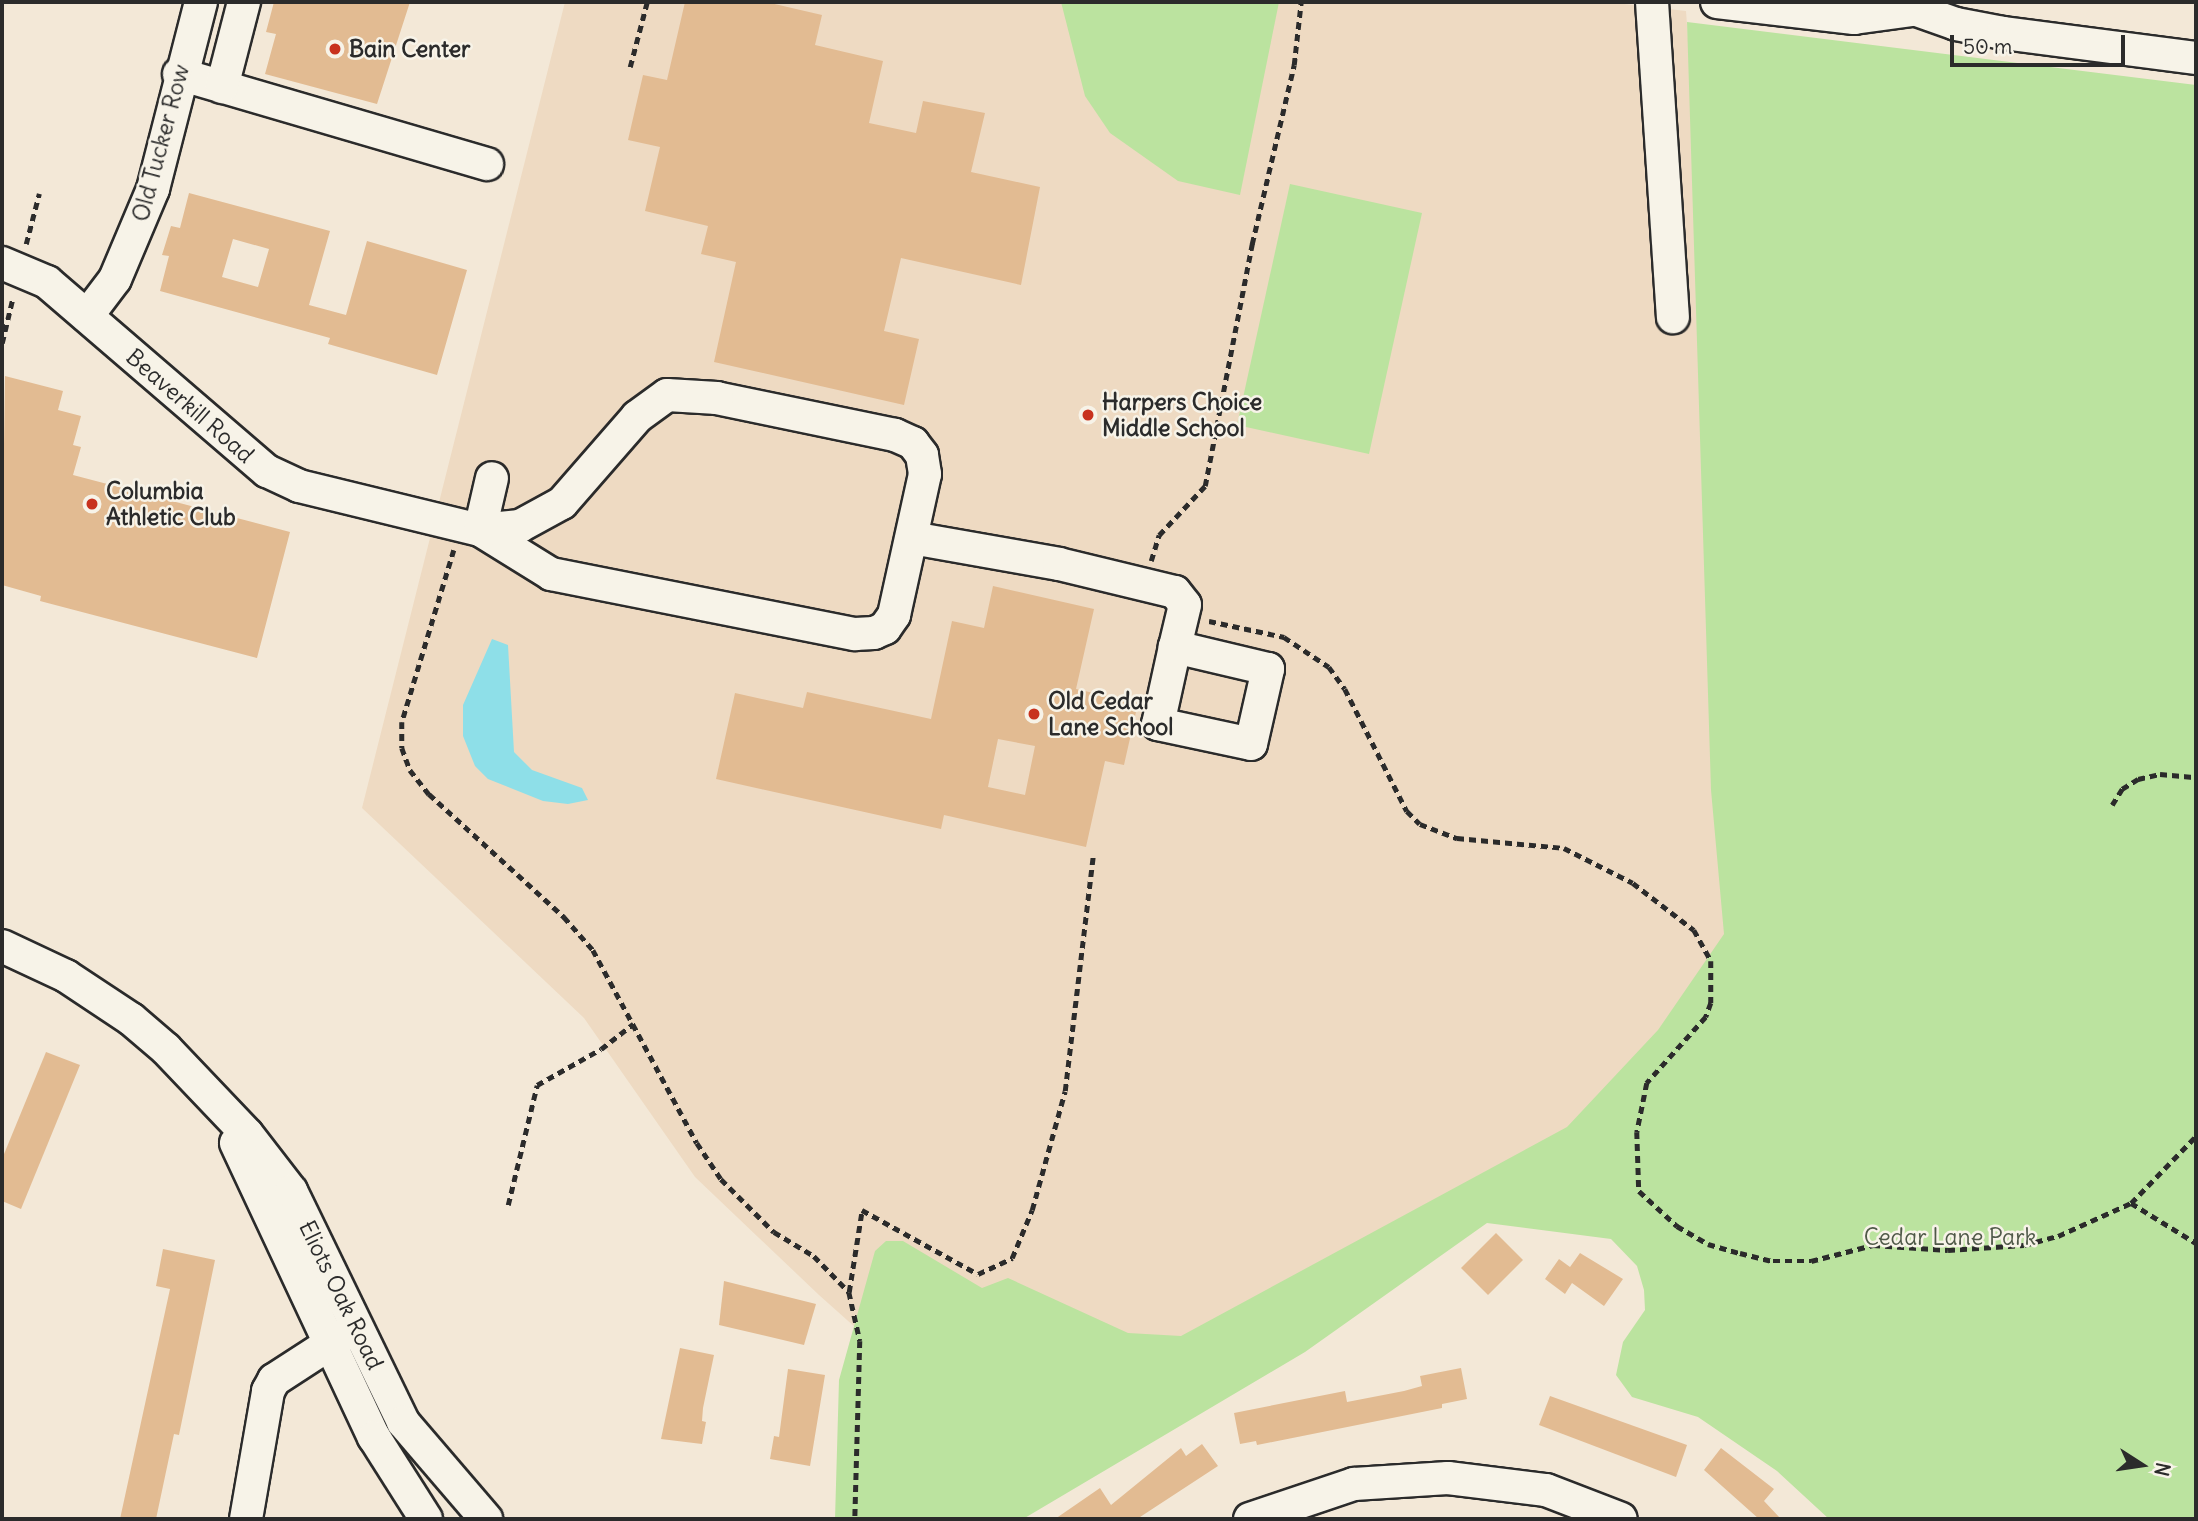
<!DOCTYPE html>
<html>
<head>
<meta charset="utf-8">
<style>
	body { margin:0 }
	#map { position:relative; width:2198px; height:1521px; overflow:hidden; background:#f3e8d7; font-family:Delius,sans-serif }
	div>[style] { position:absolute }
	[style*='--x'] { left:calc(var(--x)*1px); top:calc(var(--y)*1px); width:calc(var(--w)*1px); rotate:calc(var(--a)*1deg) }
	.built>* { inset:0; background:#eedac2 }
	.green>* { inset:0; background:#bbe39f }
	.water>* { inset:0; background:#8edfe8 }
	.building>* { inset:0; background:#e2bb92 }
	.path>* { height:4.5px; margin-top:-2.25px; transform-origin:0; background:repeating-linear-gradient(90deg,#2b2b2b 0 7px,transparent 0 12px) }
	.roads { filter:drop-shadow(2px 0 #2b2b2b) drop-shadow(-2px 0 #2b2b2b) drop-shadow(0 2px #2b2b2b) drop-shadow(0 -2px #2b2b2b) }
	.minor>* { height:32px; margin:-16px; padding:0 16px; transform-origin:16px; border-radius:16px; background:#f7f3e8 }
	.dots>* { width:19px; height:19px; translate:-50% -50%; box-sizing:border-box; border:4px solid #f7f3e8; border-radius:50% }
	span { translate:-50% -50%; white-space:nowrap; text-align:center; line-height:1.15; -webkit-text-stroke:5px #f7f3e8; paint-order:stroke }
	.poi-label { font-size:23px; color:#2b2b2b; font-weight:700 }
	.left { translate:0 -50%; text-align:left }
	.street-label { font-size:23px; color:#2b2b2b }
	.park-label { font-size:23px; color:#4f5948 }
	.frame { position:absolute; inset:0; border:4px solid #2b2b2b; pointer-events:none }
	.north { position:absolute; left:2107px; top:1430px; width:70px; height:70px; -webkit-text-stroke:5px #f7f3e8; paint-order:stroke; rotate:102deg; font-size:19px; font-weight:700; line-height:28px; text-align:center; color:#2b2b2b }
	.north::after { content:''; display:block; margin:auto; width:24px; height:32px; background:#2b2b2b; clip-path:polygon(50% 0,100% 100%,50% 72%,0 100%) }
	.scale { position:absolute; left:1950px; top:35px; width:175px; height:32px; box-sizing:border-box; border:4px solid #2b2b2b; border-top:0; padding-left:9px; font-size:21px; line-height:24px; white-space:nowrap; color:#2b2b2b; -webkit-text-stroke:5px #f7f3e8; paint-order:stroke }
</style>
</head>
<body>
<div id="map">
	<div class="built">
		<div style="clip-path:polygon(565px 2px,1607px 2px,1686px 11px,1762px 1077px,1549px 1175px,1244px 1360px,875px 1345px,819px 1295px,695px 1177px,584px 1018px,362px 808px)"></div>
	</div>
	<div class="green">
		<div style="clip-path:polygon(1061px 2px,1279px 2px,1240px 195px,1178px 181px,1110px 133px,1085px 96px)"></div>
		<div style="clip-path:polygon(1687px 22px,2196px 85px,2196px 1519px,1829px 1519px,1777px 1471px,1698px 1417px,1632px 1397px,1616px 1375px,1623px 1342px,1645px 1310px,1644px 1290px,1637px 1266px,1611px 1239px,1487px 1223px,1305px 1352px,1023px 1519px,835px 1519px,839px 1380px,875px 1251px,886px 1241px,903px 1241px,982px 1288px,1008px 1278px,1128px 1333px,1181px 1336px,1567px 1127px,1658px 1030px,1724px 934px,1711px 790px)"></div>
		<div style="clip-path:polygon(1290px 184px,1422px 213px,1369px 454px,1237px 425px)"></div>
	</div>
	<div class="water">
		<div style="clip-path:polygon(492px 639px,508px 645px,514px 752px,532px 770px,582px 788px,588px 800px,568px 804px,543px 801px,488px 779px,475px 766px,463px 736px,463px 705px)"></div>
	</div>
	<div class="building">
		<div style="clip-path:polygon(274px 2px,410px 2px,377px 104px,265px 74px,276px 34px,266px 32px)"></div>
		<div style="clip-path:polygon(685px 2px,766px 2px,822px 15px,815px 45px,883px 61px,869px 123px,916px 133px,923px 101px,985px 113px,971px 172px,1040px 187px,1021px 285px,901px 258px,884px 331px,919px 339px,904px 405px,714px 362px,736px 262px,701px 254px,708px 226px,645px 211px,660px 147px,628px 140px,643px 75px,667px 80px)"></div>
		<div style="clip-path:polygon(evenodd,189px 193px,330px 231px,309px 305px,346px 315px,367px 241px,467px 270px,437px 375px,328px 344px,330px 338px,160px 291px,169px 256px,162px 255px,171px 226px,180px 228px,189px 193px,233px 239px,269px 249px,258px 287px,222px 277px,233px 239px)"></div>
		<div style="clip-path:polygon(5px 376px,63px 391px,58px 410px,81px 416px,73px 445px,81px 447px,73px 475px,290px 532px,257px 658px,40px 601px,41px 596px,2px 585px)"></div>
		<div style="clip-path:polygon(evenodd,993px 586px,1094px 609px,1076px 689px,1138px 703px,1124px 765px,1105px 761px,1086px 847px,944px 815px,941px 829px,716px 779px,735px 693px,803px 708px,807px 692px,931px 719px,952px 621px,984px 628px,993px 586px,998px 739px,1035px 746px,1025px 795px,988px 787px,998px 739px)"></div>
		<div style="clip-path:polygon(46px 1052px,80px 1065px,21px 1209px,2px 1201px,2px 1159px)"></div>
		<div style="clip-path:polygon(1496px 1233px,1523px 1260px,1488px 1295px,1461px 1268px)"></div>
		<div style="clip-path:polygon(163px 1249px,215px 1260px,179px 1435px,174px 1434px,156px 1519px,120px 1519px,170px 1289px,156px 1286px)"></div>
		<div style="clip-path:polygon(1580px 1253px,1623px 1279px,1604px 1306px,1572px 1283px,1565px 1294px,1545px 1279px,1559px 1259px,1570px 1267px)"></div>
		<div style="clip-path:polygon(724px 1281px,816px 1304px,804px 1345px,719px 1325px)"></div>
		<div style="clip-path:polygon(680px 1348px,714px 1355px,703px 1408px,702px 1421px,706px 1422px,702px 1444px,661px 1439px)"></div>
		<div style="clip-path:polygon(1461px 1368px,1467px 1399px,1442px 1404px,1442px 1408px,1257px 1445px,1256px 1441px,1240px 1444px,1234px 1413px,1345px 1391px,1347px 1402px,1404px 1391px,1422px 1386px,1420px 1376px)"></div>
		<div style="clip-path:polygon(788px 1369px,825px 1375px,810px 1466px,770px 1459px,774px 1436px,779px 1437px)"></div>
		<div style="clip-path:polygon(1550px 1396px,1687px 1445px,1676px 1477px,1539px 1425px)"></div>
		<div style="clip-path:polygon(1202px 1444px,1218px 1466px,1137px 1519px,1055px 1519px,1100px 1488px,1111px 1505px,1181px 1448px,1186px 1456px)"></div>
		<div style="clip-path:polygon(1721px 1448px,1774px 1489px,1764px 1501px,1781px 1519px,1759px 1519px,1704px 1470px)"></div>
	</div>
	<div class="path">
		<div style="--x:630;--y:67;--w:67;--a:-75.3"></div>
		<div style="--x:26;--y:244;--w:52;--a:-75.4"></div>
		<div style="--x:2;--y:343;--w:47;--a:-76.6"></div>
		<div style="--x:454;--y:550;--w:180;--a:106.8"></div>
		<div style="--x:402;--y:722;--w:26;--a:90"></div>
		<div style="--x:402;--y:748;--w:23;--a:70"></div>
		<div style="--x:410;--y:770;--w:31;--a:52"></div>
		<div style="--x:429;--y:794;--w:183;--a:42.3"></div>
		<div style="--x:564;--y:917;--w:44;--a:48.7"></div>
		<div style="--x:593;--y:950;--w:219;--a:61.7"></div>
		<div style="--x:697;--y:1143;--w:43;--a:56.3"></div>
		<div style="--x:721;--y:1179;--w:75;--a:45"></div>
		<div style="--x:774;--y:1232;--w:47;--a:31"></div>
		<div style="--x:814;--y:1256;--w:50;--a:45.8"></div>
		<div style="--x:849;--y:1292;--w:50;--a:77.3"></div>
		<div style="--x:860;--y:1341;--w:178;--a:91.6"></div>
		<div style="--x:1151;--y:561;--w:27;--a:-73"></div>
		<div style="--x:1159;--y:535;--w:67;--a:-46.8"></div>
		<div style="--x:1205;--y:486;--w:247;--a:-79"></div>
		<div style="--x:1252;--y:244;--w:184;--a:-76.8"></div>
		<div style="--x:1294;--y:65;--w:63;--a:-83.7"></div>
		<div style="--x:1209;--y:621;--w:77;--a:12"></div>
		<div style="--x:1284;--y:637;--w:54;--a:33.7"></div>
		<div style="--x:1329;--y:667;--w:27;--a:54"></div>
		<div style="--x:1345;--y:689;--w:137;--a:63.1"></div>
		<div style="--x:1407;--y:811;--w:18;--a:45"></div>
		<div style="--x:1420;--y:824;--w:40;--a:21"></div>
		<div style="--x:1457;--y:838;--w:107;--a:5.3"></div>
		<div style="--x:1564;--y:848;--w:77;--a:26.9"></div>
		<div style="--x:1633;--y:883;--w:77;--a:37.6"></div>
		<div style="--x:1694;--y:930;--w:35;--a:61"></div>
		<div style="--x:1711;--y:961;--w:42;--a:90"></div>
		<div style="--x:1711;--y:1003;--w:15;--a:110"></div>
		<div style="--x:1706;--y:1017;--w:89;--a:131.8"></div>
		<div style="--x:1647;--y:1083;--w:50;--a:101.5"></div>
		<div style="--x:1637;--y:1132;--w:59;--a:88.1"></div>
		<div style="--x:1639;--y:1191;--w:52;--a:42.6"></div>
		<div style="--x:1677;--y:1226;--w:36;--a:30"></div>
		<div style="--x:1708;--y:1244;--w:33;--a:16"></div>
		<div style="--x:1740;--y:1253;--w:34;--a:14"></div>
		<div style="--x:1773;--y:1261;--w:38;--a:0"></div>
		<div style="--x:1811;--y:1261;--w:64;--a:-14.5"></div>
		<div style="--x:1873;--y:1245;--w:75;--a:3.8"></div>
		<div style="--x:1948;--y:1250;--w:76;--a:-3.8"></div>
		<div style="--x:2024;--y:1245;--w:35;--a:-15"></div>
		<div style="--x:2058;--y:1236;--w:80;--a:-24.3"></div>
		<div style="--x:2131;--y:1203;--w:76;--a:31.6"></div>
		<div style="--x:2112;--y:805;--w:19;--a:-58"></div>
		<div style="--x:2122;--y:789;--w:19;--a:-32"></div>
		<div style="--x:2138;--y:779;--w:23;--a:-13"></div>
		<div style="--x:2160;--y:774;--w:36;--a:5"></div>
		<div style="--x:2131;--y:1203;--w:93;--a:-45.9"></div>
		<div style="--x:508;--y:1205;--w:123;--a:-76.4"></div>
		<div style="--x:537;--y:1085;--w:73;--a:-29.4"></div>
		<div style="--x:601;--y:1049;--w:41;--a:-38"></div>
		<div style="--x:849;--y:1292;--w:83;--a:-81"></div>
		<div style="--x:862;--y:1210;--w:132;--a:28.9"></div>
		<div style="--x:978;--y:1274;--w:38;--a:-25"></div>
		<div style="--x:1012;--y:1258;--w:52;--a:-67.4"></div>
		<div style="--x:1032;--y:1210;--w:123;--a:-74.5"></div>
		<div style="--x:1065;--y:1091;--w:236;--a:-83.2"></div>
	</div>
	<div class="roads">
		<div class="minor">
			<div style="--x:1652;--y:2;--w:316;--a:86.2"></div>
			<div style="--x:1717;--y:2;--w:138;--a:6.7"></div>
			<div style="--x:1854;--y:18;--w:59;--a:-7.9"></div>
			<div style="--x:1894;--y:2;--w:66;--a:19.5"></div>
			<div style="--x:1956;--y:24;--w:48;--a:10.8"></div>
			<div style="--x:2003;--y:33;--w:195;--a:7.4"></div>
			<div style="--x:179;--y:74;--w:321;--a:16.3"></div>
			<div style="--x:222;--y:87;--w:88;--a:-75.5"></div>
			<div style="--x:2;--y:263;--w:49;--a:22.9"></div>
			<div style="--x:47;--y:282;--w:290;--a:40.7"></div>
			<div style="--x:267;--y:471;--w:35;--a:25"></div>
			<div style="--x:299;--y:486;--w:186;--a:13.7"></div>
			<div style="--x:480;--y:530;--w:84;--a:31.8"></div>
			<div style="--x:551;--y:574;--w:310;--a:11.2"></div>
			<div style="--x:855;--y:634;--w:19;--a:-3"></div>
			<div style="--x:874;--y:633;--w:12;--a:-24"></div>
			<div style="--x:885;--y:628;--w:16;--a:-55"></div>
			<div style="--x:894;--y:615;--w:144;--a:-77.6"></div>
			<div style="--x:925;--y:474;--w:19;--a:-99"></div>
			<div style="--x:922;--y:455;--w:15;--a:-127"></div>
			<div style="--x:913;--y:443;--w:20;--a:-156"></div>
			<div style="--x:895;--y:435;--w:182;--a:-168.3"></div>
			<div style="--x:717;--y:398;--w:50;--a:-176.6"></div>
			<div style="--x:667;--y:395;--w:37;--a:144"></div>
			<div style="--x:637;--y:417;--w:114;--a:131.1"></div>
			<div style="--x:562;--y:503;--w:48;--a:151.3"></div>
			<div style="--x:520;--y:526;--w:40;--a:174.3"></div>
			<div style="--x:87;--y:316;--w:46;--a:-52.9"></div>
			<div style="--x:115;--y:279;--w:98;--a:-67.1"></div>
			<div style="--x:153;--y:189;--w:193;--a:-75.6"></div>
			<div style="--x:480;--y:530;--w:53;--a:-77"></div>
			<div style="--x:912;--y:538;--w:149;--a:10"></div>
			<div style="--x:1059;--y:564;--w:119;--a:13.6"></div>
			<div style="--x:1175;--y:592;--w:16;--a:52"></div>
			<div style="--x:1185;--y:605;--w:43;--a:103.4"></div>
			<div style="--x:1175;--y:647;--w:79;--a:102.4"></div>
			<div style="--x:1158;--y:724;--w:95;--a:12.1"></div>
			<div style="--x:1251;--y:744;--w:77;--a:-77.2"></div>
			<div style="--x:1268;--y:669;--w:96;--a:-166.7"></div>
			<div style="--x:2;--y:946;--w:71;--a:25.1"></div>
			<div style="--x:66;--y:976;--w:78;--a:33.5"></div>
			<div style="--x:131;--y:1019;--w:46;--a:40.6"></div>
			<div style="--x:166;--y:1049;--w:117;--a:46.4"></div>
			<div style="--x:247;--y:1134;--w:72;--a:52.3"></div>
			<div style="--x:291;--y:1191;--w:257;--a:64.1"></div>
			<div style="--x:403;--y:1422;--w:128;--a:49.4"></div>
			<div style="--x:236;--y:1143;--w:325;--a:64.9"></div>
			<div style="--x:374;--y:1437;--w:97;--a:57.6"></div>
			<div style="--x:246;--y:1519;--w:130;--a:-80.2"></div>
			<div style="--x:268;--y:1391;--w:13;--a:-61"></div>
			<div style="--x:274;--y:1380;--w:88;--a:-33"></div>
			<div style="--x:1250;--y:1519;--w:110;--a:-18.6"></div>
			<div style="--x:1354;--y:1484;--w:94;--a:-3.7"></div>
			<div style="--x:1448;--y:1478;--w:99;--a:7"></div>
			<div style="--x:1546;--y:1490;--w:80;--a:21.1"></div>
		</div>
	</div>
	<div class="dots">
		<div style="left:335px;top:49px;background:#c8321e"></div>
		<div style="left:1088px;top:415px;background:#c8321e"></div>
		<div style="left:92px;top:504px;background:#c8321e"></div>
		<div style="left:1034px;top:714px;background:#c8321e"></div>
	</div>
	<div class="poi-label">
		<span class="left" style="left:349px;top:49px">Bain Center</span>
		<span class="left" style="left:1102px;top:415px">Harpers Choice<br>Middle School</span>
		<span class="left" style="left:106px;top:504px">Columbia<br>Athletic Club</span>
		<span class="left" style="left:1048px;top:714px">Old Cedar<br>Lane School</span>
	</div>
	<div class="street-label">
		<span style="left:161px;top:143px;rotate:-75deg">Old Tucker Row</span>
		<span style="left:190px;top:406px;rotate:41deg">Beaverkill Road</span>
		<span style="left:341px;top:1295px;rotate:64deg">Eliots Oak Road</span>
	</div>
	<div class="park-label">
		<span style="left:1950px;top:1237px">Cedar Lane Park</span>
	</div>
	<div class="frame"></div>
	<div class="north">N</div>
	<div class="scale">50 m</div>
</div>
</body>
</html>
